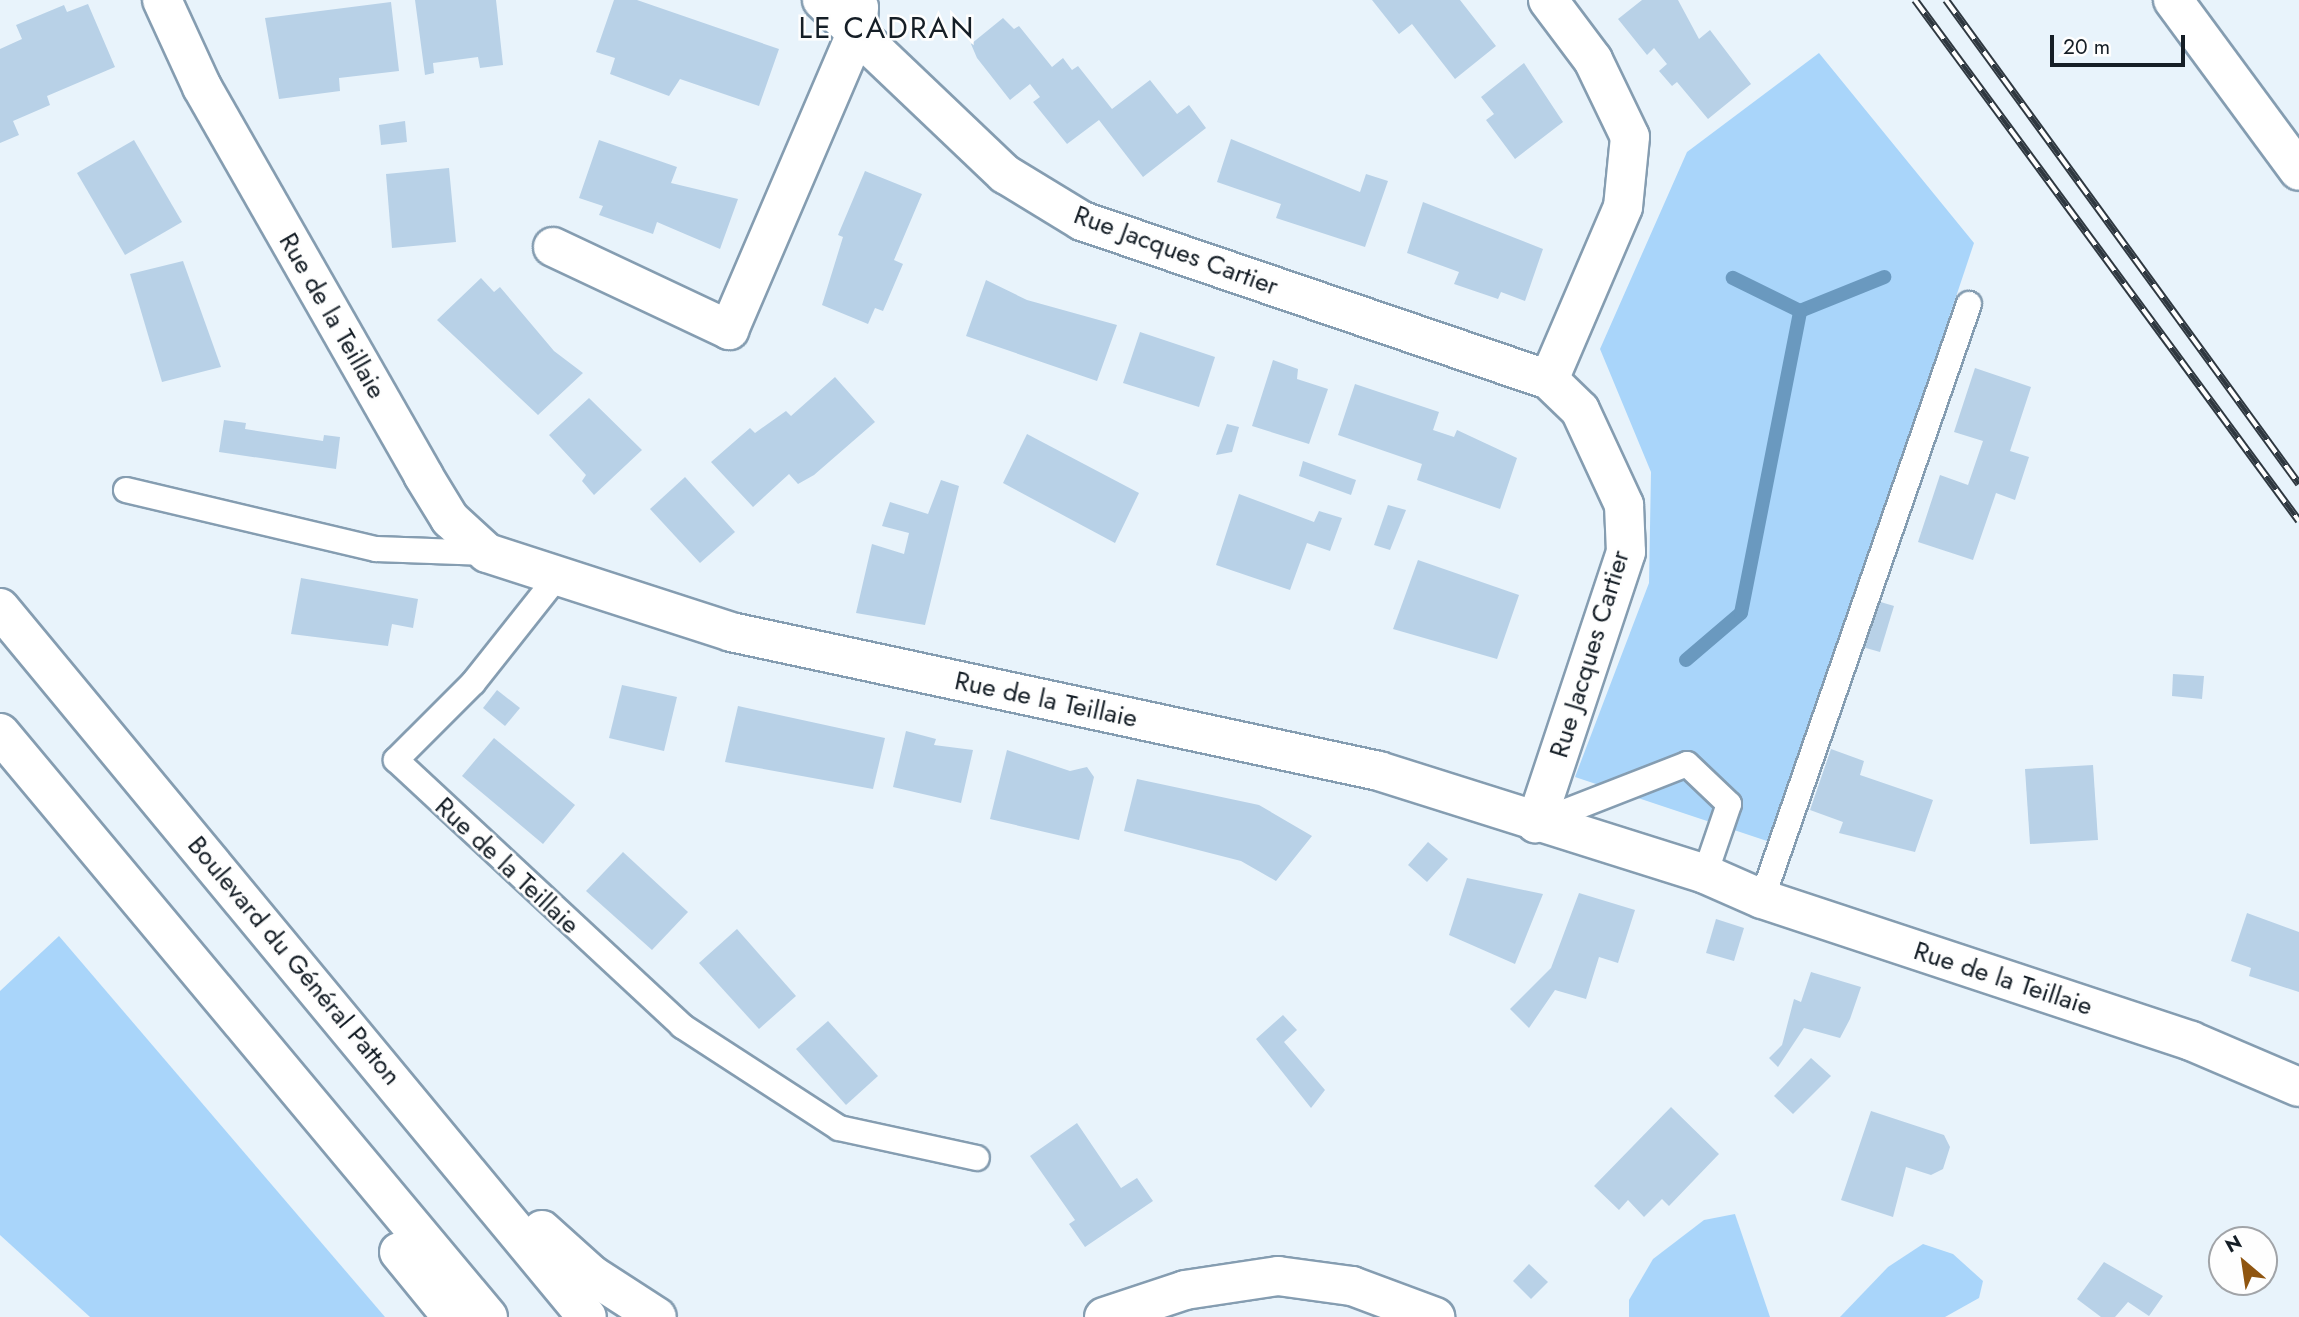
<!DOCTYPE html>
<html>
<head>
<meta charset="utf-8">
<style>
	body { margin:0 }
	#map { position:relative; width:2299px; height:1317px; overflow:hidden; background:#e8f3fb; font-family:Jost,sans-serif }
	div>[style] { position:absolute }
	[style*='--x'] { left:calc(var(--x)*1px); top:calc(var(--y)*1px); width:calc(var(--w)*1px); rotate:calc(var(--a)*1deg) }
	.green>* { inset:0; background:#a9d5fa }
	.stream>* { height:14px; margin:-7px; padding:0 7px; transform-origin:7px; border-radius:7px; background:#6a99bf }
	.building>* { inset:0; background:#b8d1e7 }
	.roads { filter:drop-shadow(2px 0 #859db1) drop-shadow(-2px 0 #859db1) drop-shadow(0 2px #859db1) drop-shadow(0 -2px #859db1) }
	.lane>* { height:24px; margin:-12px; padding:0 12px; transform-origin:12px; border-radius:12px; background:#fff }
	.street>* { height:38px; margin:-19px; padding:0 19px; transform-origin:19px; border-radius:19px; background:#fff }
	.highway>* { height:38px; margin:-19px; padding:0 19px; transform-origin:19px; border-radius:19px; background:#fff }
	.rail>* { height:8px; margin-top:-4px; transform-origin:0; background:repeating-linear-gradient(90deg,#fefefe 0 16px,#2f3840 0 32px); box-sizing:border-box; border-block:2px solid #2f3840 }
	span { translate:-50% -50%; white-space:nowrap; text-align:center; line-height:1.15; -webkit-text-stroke:5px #fefefe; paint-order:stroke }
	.street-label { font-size:26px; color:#151e26 }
	.quarter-label { font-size:30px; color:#151e26; letter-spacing:2px }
	.north { position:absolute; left:2208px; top:1226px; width:70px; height:70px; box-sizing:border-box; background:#fefefe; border:2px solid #a1a4a8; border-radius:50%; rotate:331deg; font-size:19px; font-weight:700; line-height:28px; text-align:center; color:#151e26 }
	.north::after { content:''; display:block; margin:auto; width:24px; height:32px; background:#8f5510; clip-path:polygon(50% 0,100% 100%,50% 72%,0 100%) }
	.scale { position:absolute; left:2050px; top:35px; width:135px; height:32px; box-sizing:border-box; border:4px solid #151e26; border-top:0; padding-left:9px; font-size:21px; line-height:24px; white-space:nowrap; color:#151e26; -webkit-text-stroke:5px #fefefe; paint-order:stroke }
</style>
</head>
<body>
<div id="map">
	<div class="green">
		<div style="clip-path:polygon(1819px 53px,1974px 243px,1773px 843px,1575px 777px,1649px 583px,1651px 472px,1600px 349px,1687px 152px)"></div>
		<div style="clip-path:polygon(59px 936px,385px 1317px,90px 1317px,0 1235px,0 991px)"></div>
		<div style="clip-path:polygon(1735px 1214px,1770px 1317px,1629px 1317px,1629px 1300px,1653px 1259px,1704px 1220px)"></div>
		<div style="clip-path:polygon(1923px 1244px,1953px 1254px,1983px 1281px,1979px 1298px,1945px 1317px,1840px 1317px,1888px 1267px)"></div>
	</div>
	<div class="stream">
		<div style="--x:1800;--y:311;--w:91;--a:-22"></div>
		<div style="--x:1686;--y:660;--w:72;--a:-40.5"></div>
		<div style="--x:1741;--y:613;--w:308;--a:-78.9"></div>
		<div style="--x:1800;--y:311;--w:75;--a:-153.8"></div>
	</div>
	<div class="building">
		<div style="clip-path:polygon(415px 0,496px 0,503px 65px,480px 68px,478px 57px,433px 63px,434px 73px,425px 75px)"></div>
		<div style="clip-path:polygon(614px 0,637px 0,779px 49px,759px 106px,680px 79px,669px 96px,610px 74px,615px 58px,596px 52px)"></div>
		<div style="clip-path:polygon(1372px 0,1460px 0,1496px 46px,1455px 79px,1412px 24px,1399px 34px)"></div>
		<div style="clip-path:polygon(1642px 0,1678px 0,1699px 39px,1710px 30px,1751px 84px,1708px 119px,1677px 82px,1672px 86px,1659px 71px,1667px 64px,1654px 48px,1647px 55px,1618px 19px)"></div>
		<div style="clip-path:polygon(391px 2px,399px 71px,339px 78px,340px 91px,279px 99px,265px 18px)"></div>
		<div style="clip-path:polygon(88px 4px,115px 67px,47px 96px,50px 105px,13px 121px,19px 135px,0 143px,0 49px,22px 39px,16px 25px,64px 5px,67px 12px)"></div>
		<div style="clip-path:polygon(1003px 18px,1014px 29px,1019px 26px,1052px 67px,1063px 58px,1072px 70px,1078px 66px,1112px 109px,1150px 80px,1177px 114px,1189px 105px,1206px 128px,1143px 177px,1099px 120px,1067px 144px,1033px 102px,1040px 97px,1030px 84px,1010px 100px,977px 58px,971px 44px)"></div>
		<div style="clip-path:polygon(1524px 63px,1563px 122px,1515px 159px,1486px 120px,1494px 114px,1481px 97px)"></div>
		<div style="clip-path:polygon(405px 121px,407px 142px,381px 145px,379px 125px)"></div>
		<div style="clip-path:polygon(1231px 139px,1360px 192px,1366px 174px,1388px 181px,1365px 247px,1276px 218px,1281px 204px,1217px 182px)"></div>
		<div style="clip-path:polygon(134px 140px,182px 222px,125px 255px,77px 173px)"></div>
		<div style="clip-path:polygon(599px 140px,677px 167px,671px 183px,738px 199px,720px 249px,657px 222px,653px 234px,619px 222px,599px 215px,603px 206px,579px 198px)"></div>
		<div style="clip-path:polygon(449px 168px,456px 242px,392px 248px,386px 174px)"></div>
		<div style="clip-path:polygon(865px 171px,922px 194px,894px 260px,903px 264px,883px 311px,875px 308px,868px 324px,822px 305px,843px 237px,838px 235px)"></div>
		<div style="clip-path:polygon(1423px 202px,1543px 249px,1525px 301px,1501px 292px,1498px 299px,1454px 284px,1459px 272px,1407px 253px)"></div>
		<div style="clip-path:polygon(183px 261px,221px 367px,162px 382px,130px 274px)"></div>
		<div style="clip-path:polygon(481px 278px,494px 292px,500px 287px,554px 351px,583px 373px,538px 415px,437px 320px)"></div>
		<div style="clip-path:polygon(986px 280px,1027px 300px,1117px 325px,1097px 381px,966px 336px)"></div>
		<div style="clip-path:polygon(1140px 332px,1215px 357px,1199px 407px,1123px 383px)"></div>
		<div style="clip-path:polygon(1273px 360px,1298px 369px,1297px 379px,1328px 389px,1309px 444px,1252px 426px)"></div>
		<div style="clip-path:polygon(1975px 368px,2031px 387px,2010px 451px,2029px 457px,2015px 500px,1996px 493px,1973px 560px,1918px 542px,1940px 475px,1968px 485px,1983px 441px,1954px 432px)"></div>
		<div style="clip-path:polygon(835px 377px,875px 422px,814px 475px,798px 484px,789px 474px,753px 507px,711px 462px,750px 428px,755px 433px,786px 411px,791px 416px)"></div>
		<div style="clip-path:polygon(1355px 384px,1439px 412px,1433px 430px,1454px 437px,1457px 430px,1517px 458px,1500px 509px,1417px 480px,1422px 464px,1338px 435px)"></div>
		<div style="clip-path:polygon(589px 398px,642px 450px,594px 495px,582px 481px,586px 475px,549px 435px)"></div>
		<div style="clip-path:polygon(224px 420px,246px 423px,245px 429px,323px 441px,324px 435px,340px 437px,336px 469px,219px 452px)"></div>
		<div style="clip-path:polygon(1227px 424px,1239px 427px,1232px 452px,1216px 455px)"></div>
		<div style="clip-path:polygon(1027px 434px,1139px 493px,1115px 543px,1003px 483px)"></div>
		<div style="clip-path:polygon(1303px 461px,1356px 480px,1351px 495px,1299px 476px)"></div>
		<div style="clip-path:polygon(685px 477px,735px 532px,700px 563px,650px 509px)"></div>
		<div style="clip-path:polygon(941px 480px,959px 486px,925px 625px,856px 613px,872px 544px,904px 554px,909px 533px,882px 526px,890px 502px,928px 514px)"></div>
		<div style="clip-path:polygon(1239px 494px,1314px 522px,1319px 511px,1342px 518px,1330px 551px,1307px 543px,1290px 590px,1216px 565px)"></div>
		<div style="clip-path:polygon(1388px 505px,1406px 510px,1390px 550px,1374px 545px)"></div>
		<div style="clip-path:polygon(1418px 560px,1519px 595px,1497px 659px,1393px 629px)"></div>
		<div style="clip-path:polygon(301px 578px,418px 599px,413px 628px,392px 624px,388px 646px,291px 634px)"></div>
		<div style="clip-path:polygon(1874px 600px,1894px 606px,1880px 652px,1859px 646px)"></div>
		<div style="clip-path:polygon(2173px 674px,2204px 676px,2202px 699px,2172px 696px)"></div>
		<div style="clip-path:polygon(622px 685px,677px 697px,664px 751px,609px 738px)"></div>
		<div style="clip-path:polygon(497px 690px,520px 708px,505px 726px,483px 708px)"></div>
		<div style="clip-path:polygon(738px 706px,885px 738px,873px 789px,725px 762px)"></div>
		<div style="clip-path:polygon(906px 731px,936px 739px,934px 745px,973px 750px,961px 803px,893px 787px)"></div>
		<div style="clip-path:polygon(494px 738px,575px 805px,543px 844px,462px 776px)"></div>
		<div style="clip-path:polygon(1831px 749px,1864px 761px,1860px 775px,1933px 800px,1915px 852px,1839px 833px,1843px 822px,1810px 810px)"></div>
		<div style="clip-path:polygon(1007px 750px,1070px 771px,1087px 767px,1094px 777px,1079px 840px,990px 819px)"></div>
		<div style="clip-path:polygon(2093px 765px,2098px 840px,2030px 844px,2025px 769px)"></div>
		<div style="clip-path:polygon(1137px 779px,1259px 805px,1312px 836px,1276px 881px,1241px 861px,1124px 831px)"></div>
		<div style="clip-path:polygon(1428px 842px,1448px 859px,1427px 882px,1408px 865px)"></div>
		<div style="clip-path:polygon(623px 852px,688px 912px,652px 950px,586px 891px)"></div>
		<div style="clip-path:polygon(1467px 878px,1543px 894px,1515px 964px,1449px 935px)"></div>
		<div style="clip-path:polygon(1579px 893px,1635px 910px,1618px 963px,1599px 957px,1586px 999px,1555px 990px,1529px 1028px,1510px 1009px,1551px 968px)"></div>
		<div style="clip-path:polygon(2247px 913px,2299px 932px,2299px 992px,2249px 976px,2251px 968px,2231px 961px)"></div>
		<div style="clip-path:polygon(1716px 919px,1744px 928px,1734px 961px,1706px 953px)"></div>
		<div style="clip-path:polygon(737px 929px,796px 996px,759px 1029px,699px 963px)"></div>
		<div style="clip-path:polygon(1811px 972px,1861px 987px,1850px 1019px,1840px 1038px,1804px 1028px,1778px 1067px,1769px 1058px,1782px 1045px,1794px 999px,1801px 1002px)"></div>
		<div style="clip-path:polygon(1283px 1015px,1297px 1030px,1284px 1042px,1325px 1090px,1311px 1108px,1256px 1039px)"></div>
		<div style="clip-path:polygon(828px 1021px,878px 1076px,846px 1105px,796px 1049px)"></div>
		<div style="clip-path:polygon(1811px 1058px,1831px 1076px,1793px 1114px,1774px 1096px)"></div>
		<div style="clip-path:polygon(1671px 1107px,1719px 1154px,1669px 1206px,1662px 1199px,1644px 1217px,1628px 1200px,1619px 1210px,1594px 1186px)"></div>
		<div style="clip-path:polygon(1871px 1111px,1944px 1135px,1950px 1147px,1943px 1169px,1931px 1175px,1906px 1167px,1893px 1217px,1841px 1200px)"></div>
		<div style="clip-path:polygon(1077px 1123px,1121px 1188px,1137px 1178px,1153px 1201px,1085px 1247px,1069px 1224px,1075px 1220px,1030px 1156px)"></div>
		<div style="clip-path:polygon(2104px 1262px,2163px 1296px,2149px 1316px,2128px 1302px,2115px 1317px,2101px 1317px,2077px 1299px)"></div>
		<div style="clip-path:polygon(1529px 1264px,1548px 1282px,1531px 1299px,1513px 1281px)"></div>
	</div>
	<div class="roads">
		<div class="lane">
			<div style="--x:126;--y:490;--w:257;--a:13.3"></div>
			<div style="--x:376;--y:549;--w:111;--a:2.1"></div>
			<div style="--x:557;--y:577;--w:135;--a:128.4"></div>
			<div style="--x:473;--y:683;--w:109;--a:135"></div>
			<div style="--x:396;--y:760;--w:391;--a:42.9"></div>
			<div style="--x:682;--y:1026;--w:187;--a:33"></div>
			<div style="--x:839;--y:1128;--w:141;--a:12.3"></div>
			<div style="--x:1536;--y:823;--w:162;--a:-21.3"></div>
			<div style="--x:1687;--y:764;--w:58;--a:43.6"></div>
			<div style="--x:1729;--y:804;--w:74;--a:108.9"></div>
			<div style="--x:1762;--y:899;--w:630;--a:-70.82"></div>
		</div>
		<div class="street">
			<div style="--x:162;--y:0;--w:96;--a:65.3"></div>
			<div style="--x:202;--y:87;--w:447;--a:60.3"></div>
			<div style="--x:423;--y:475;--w:52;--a:58.5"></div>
			<div style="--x:450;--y:519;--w:50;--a:42.6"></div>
			<div style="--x:487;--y:553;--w:256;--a:17.9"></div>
			<div style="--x:731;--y:632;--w:663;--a:12.11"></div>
			<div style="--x:1379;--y:771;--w:342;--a:17.5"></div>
			<div style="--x:1705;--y:874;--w:62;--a:23.7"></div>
			<div style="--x:1762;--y:899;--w:452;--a:18.3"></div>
			<div style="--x:2191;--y:1041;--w:117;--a:23.1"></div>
			<div style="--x:822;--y:0;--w:253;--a:43.6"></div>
			<div style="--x:1005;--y:174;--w:90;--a:31.4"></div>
			<div style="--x:1082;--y:221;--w:493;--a:18.8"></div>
			<div style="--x:1549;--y:380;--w:43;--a:44.1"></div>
			<div style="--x:1580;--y:410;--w:105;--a:65.1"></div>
			<div style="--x:1624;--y:505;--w:47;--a:87.6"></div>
			<div style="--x:1626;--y:552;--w:286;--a:108.4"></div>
			<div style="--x:1548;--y:0;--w:75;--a:53.1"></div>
			<div style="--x:1593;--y:60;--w:85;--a:64.3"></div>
			<div style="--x:1630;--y:137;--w:70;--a:95.7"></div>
			<div style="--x:1623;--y:207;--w:188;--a:113.2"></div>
			<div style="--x:2173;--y:0;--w:212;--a:53.6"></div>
			<div style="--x:553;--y:247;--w:195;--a:25.2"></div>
			<div style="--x:729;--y:330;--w:325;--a:-66.8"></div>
			<div style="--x:857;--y:31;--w:24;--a:-85"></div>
		</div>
		<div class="highway">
			<div style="--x:0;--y:608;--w:920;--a:50.38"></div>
			<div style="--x:0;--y:733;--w:761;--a:50.12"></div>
			<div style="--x:542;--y:1230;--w:67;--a:42"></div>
			<div style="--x:592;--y:1275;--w:77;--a:32.9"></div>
			<div style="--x:399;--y:1252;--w:84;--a:50.8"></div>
			<div style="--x:1104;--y:1317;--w:85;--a:-18.4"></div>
			<div style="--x:1185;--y:1290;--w:94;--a:-8.6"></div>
			<div style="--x:1278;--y:1276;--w:75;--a:7.7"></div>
			<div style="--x:1352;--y:1286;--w:89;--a:20.5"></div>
		</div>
	</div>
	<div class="rail">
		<div style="--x:1915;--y:0;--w:647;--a:53.61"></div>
		<div style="--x:1946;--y:0;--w:599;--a:53.9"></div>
	</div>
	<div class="street-label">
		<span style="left:1176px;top:251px;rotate:20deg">Rue Jacques Cartier</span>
		<span style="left:332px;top:316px;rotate:60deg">Rue de la Teillaie</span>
		<span style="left:1590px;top:654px;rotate:-73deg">Rue Jacques Cartier</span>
		<span style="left:1046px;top:700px;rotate:12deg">Rue de la Teillaie</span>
		<span style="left:507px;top:866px;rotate:43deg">Rue de la Teillaie</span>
		<span style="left:294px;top:961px;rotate:50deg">Boulevard du Général Patton</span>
		<span style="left:2003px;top:979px;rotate:18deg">Rue de la Teillaie</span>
	</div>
	<div class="quarter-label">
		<span style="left:887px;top:28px">LE CADRAN</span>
	</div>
	<div class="north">N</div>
	<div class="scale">20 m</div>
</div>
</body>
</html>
